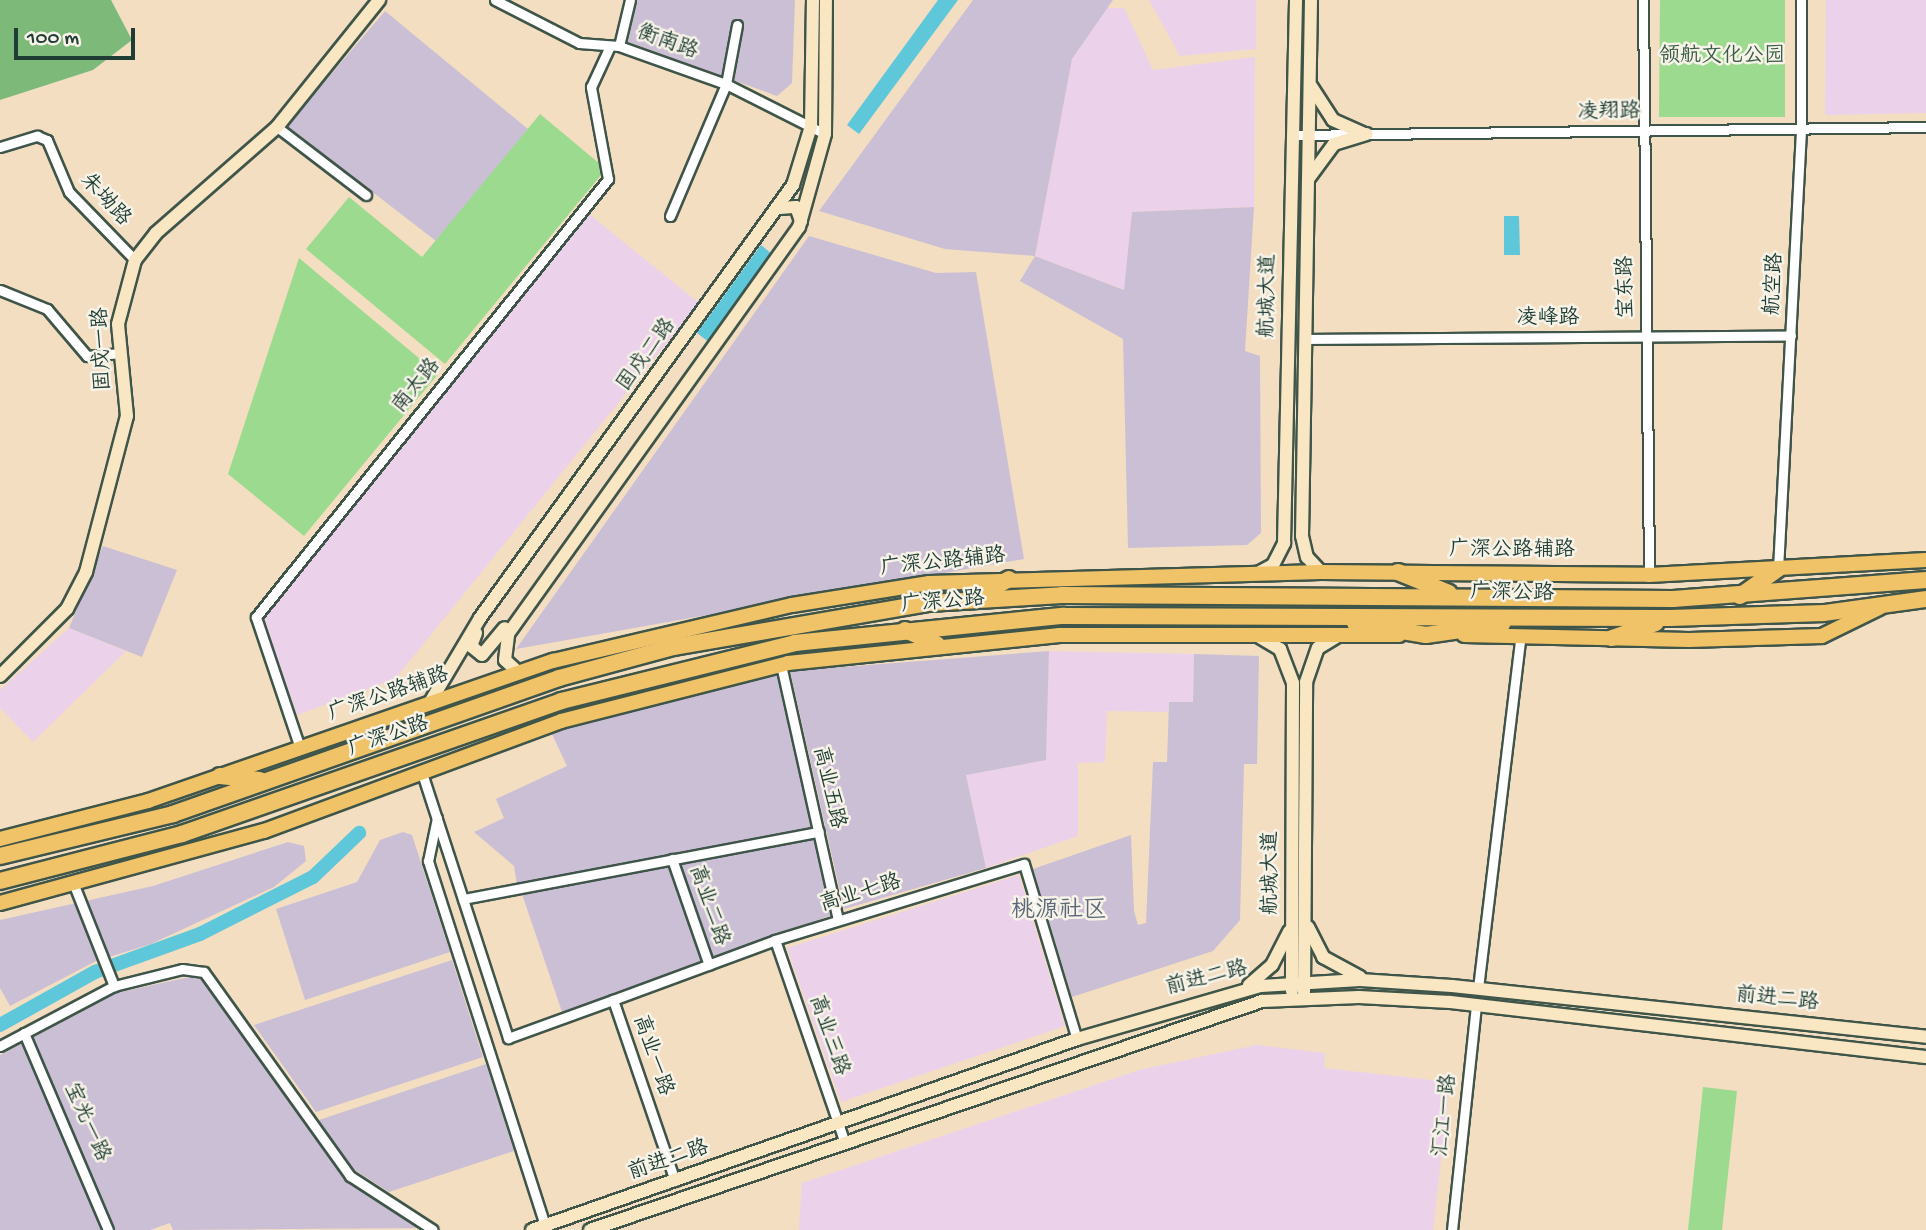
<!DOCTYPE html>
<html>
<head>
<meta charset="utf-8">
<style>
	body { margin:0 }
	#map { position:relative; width:1926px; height:1230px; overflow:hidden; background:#f3dec2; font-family:"Gochi Hand","LXGW WenKai TC",sans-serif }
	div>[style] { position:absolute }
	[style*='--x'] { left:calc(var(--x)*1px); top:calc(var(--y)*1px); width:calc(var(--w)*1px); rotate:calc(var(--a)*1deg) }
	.built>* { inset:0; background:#ecd1ea }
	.industrial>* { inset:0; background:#cbbfd5 }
	.green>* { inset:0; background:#9cda8f }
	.forest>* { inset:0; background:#7dba7a }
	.water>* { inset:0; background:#5ec7d9 }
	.river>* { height:14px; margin:-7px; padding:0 7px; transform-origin:7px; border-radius:7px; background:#5ec7d9 }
	.roads { filter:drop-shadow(2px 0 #3f5549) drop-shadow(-2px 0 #3f5549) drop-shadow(0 2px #3f5549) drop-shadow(0 -2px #3f5549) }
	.street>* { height:9px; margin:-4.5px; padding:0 4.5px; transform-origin:4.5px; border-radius:4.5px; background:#fff }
	.secondary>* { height:12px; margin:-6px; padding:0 6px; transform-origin:6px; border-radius:6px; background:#f9e7c3 }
	.primary>* { height:14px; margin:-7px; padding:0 7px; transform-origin:7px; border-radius:7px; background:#f1c369 }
	.highway>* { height:16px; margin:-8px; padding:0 8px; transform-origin:8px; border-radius:8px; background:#f1c369 }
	span { translate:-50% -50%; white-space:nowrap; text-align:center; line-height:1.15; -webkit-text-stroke:5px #f7f3e8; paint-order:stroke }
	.street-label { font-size:21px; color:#1f3d34 }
	.park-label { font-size:21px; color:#385c46 }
	.quarter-label { font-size:24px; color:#5b6879 }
	.scale { position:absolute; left:14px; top:28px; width:121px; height:32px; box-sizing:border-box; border:4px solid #1f3d34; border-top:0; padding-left:9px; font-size:21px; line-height:24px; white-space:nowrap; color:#1f3d34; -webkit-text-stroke:5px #f7f3e8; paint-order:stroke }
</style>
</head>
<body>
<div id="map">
	<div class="built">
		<div style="clip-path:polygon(1149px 0,1256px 0,1256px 49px,1180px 56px)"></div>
		<div style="clip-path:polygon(1826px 0,1926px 0,1926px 113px,1825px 115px)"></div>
		<div style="clip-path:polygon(1107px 8px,1124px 8px,1153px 70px,1255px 57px,1254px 207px,1132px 212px,1125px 290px,1035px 256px,1072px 59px)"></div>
		<div style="clip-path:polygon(589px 214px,699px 303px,395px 679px,297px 715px,263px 618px)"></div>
		<div style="clip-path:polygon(69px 628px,126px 651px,33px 742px,0 708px,0 690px)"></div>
		<div style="clip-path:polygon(1049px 651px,1194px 654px,1193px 702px,1169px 702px,1168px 712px,1107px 711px,1105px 762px,1078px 763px,1078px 836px,986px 868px,966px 775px,1046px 760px)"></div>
		<div style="clip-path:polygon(1019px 875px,1065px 1026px,841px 1102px,787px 948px)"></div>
		<div style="clip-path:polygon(1256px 1045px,1325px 1053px,1324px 1068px,1450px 1082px,1433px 1230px,799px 1230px,802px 1183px,1139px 1070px)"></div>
	</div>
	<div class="industrial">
		<div style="clip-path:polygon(637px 0,795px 0,792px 83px,777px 96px,628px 42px)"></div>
		<div style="clip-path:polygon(973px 0,1113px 0,1072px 59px,1035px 256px,1124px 290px,1132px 212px,1254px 207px,1245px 351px,1260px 356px,1261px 533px,1247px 545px,1128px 548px,1123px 339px,1020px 281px,1035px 256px,945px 249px,819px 211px)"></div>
		<div style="clip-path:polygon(385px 11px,528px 129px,436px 241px,287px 126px)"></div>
		<div style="clip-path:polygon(809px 236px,936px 273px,976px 272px,1024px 559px,516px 649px)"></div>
		<div style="clip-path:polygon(103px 546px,177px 570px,142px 657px,69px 628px)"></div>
		<div style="clip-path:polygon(1049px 651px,1046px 760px,966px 775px,986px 868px,844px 909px,790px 671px)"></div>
		<div style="clip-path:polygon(1194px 654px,1259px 656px,1257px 764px,1244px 764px,1240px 920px,1213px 951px,1072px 997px,1033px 869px,1131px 835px,1134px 911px,1138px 925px,1146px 923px,1153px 762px,1167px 762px,1169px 702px,1193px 702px)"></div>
		<div style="clip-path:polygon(777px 672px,812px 828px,517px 885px,514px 866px,474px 832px,504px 818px,496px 799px,567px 766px,551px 732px)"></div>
		<div style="clip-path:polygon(403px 832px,412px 835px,450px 952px,305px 1000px,276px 909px,357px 882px,380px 840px)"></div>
		<div style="clip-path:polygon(814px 838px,832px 915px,712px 958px,679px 863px)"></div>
		<div style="clip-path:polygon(288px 842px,304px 846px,306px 861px,274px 887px,151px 944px,96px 961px,10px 1006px,0 988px,0 920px,153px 886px)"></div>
		<div style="clip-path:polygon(669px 865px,702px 962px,562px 1012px,522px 894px)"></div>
		<div style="clip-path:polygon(452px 960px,483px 1057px,316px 1112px,254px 1025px)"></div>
		<div style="clip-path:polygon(194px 976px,210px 985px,338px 1170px,427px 1228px,173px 1230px,170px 1223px,150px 1230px,0 1230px,0 1055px,116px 993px)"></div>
		<div style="clip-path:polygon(486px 1064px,514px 1151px,389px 1192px,350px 1167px,319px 1120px)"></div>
	</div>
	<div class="green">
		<div style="clip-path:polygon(1660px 0,1785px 0,1785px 117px,1659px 117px)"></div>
		<div style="clip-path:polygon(540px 114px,606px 169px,445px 364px,306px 249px,349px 197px,422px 257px)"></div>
		<div style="clip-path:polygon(299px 258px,438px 374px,304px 536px,228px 474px)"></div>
		<div style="clip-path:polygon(1703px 1087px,1737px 1091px,1722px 1230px,1688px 1230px)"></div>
	</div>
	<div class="forest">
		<div style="clip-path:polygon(0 0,111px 0,132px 40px,93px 70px,0 100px)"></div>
	</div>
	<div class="water">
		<div style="clip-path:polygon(938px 0,958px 0,859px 134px,847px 125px)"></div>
		<div style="clip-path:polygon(1504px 216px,1519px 216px,1520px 255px,1504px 255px)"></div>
		<div style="clip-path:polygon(761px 245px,773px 255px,710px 343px,697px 333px)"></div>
	</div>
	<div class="river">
		<div style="--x:0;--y:1025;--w:109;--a:-29.2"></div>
		<div style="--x:95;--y:972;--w:112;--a:-19.9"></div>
		<div style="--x:200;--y:934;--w:127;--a:-26.8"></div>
		<div style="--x:313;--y:877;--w:64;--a:-43.7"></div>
	</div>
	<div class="roads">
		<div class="street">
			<div style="--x:495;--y:0;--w:94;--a:27.1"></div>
			<div style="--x:579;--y:43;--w:40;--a:4.3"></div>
			<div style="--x:619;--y:46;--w:114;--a:19.6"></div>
			<div style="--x:726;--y:84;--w:111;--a:26.8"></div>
			<div style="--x:1643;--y:0;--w:575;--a:89.4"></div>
			<div style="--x:619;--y:46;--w:47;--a:-76.6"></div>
			<div style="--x:277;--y:127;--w:112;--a:37.4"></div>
			<div style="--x:1292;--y:135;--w:634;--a:-0.72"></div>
			<div style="--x:0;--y:147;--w:39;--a:-17"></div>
			<div style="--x:37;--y:136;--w:11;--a:22"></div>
			<div style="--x:47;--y:140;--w:56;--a:67.1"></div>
			<div style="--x:69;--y:192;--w:95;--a:45.9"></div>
			<div style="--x:670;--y:216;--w:143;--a:-67"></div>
			<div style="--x:726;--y:84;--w:60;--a:-79.4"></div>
			<div style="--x:0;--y:290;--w:51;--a:22"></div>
			<div style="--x:47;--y:309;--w:62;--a:49.6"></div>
			<div style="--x:87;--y:356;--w:34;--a:-5"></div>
			<div style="--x:1305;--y:339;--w:486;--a:-0.4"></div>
			<div style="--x:1778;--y:569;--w:442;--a:-87"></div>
			<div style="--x:1801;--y:128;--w:128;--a:-90"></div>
			<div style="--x:781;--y:665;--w:261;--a:77.4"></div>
			<div style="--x:300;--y:748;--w:138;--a:-108.6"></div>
			<div style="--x:256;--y:617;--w:562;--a:-51.21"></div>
			<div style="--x:608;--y:179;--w:94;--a:-100.5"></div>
			<div style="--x:591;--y:87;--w:45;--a:-65.1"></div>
			<div style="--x:421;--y:770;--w:282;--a:72"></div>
			<div style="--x:508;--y:1038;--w:112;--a:-19.9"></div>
			<div style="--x:437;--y:818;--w:44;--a:101.8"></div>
			<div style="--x:428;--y:861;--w:383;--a:72.2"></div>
			<div style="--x:672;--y:859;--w:112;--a:70.8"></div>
			<div style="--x:74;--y:885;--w:109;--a:68.4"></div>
			<div style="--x:463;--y:899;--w:362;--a:-10.7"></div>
			<div style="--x:775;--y:940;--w:215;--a:71"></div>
			<div style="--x:1478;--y:988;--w:356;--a:-83.1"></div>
			<div style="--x:24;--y:1033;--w:214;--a:66.9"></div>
			<div style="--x:0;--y:1046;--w:129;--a:-27.8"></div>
			<div style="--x:114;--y:986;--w:70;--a:-14"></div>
			<div style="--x:182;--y:969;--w:22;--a:8"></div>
			<div style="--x:204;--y:972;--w:251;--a:54.4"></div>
			<div style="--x:350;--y:1176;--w:98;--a:32.9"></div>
			<div style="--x:675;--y:1181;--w:191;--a:-108.9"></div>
			<div style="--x:613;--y:1000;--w:173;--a:-20.3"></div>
			<div style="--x:775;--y:940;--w:260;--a:-17"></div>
			<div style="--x:1024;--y:864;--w:183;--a:73.2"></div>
			<div style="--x:1452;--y:1230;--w:226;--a:-83.9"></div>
		</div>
		<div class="secondary">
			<div style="--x:1311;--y:0;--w:536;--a:90.96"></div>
			<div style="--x:1302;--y:536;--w:22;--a:77"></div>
			<div style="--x:1307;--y:557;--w:21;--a:47"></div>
			<div style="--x:1311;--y:86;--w:40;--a:57.1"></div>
			<div style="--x:1333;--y:120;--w:32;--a:24"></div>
			<div style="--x:1309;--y:178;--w:42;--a:-53.7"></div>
			<div style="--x:1334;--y:144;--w:34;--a:-17"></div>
			<div style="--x:780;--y:208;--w:16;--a:-4"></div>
			<div style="--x:796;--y:207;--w:15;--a:70"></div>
			<div style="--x:1256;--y:574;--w:19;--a:-28"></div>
			<div style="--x:1273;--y:565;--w:25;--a:-63"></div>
			<div style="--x:1284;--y:543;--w:543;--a:-88.73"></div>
			<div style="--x:476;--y:633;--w:14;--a:111"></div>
			<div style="--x:471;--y:646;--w:14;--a:39"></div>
			<div style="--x:482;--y:655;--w:35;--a:-50"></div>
			<div style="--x:1258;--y:636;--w:26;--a:31"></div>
			<div style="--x:1280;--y:649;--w:36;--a:69"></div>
			<div style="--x:1293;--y:683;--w:308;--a:90.2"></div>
			<div style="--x:519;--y:673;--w:19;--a:-137"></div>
			<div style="--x:505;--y:660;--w:26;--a:-83"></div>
			<div style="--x:508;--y:634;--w:500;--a:-54.44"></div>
			<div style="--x:799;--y:227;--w:97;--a:-74.4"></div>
			<div style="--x:825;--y:134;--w:134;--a:-89.6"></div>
			<div style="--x:0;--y:676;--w:95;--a:-45"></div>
			<div style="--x:67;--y:609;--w:42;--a:-62.8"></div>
			<div style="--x:86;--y:572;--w:161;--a:-75.3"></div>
			<div style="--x:127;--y:416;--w:92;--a:-95.6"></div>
			<div style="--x:118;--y:324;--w:66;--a:-75.1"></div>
			<div style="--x:135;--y:260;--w:34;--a:-52"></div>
			<div style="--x:156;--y:233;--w:161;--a:-41.2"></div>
			<div style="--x:277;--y:127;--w:163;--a:-51.2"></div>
			<div style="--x:429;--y:704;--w:100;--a:-59.3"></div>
			<div style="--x:480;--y:618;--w:534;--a:-54.14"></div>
			<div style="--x:793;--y:185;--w:62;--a:-73"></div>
			<div style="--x:811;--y:126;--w:126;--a:-89.1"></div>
			<div style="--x:1308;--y:927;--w:34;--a:63"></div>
			<div style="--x:1323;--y:957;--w:42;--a:28.4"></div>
			<div style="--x:1249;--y:985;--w:30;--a:-41"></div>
			<div style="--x:1272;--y:965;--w:38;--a:-63"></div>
			<div style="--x:1304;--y:992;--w:310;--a:-89.6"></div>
			<div style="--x:1306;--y:682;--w:36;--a:-71"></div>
			<div style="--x:1318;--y:648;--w:23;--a:-31"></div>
			<div style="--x:532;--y:1230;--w:577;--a:-19.31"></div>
			<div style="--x:1077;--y:1039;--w:191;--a:-16.1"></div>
			<div style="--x:1261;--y:986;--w:99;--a:-3.5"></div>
			<div style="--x:1360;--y:980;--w:92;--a:3.7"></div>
			<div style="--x:1452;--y:986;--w:477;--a:6.1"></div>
			<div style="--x:590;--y:1230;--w:710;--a:-18.82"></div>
			<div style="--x:1262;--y:1001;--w:97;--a:-2.4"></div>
			<div style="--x:1359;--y:997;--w:91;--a:3.1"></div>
			<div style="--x:1450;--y:1002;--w:479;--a:6.6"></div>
		</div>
		<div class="primary">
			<div style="--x:1464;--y:635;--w:225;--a:1.3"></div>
			<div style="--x:1689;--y:640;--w:133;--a:-1.7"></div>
			<div style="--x:1822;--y:636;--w:64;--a:-26.2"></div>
			<div style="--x:0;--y:839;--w:153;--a:-14.4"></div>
			<div style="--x:148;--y:801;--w:429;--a:-19.1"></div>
			<div style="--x:553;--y:661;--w:245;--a:-13.2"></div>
			<div style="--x:792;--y:605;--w:139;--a:-9.1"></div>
			<div style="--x:929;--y:583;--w:392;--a:-1.6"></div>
			<div style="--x:1321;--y:572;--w:328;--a:0.5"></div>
			<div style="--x:1649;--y:575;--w:277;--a:-3.1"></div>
			<div style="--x:0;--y:903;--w:274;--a:-15.3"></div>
			<div style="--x:264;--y:831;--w:317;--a:-20.3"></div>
			<div style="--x:561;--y:721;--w:234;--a:-14.3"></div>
			<div style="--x:788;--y:663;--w:273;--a:-5.9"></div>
			<div style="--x:1060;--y:635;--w:339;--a:0"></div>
		</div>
		<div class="highway">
			<div style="--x:1398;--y:572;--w:55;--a:22.4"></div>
			<div style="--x:1740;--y:596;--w:47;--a:-35.4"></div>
			<div style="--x:975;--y:598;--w:39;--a:-29"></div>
			<div style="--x:1355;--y:623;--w:72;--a:9.6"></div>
			<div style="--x:1426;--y:635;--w:77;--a:-8.2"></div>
			<div style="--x:905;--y:630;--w:35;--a:24"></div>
			<div style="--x:1612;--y:638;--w:46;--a:-18.8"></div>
			<div style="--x:220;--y:776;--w:40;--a:5.7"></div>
			<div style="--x:0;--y:856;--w:178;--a:-13.6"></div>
			<div style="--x:173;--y:814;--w:409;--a:-19.4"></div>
			<div style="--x:559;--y:678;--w:118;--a:-15.2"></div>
			<div style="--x:673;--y:647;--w:260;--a:-9.8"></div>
			<div style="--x:929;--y:603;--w:133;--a:-3.4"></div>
			<div style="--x:1062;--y:595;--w:611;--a:0.38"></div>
			<div style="--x:1673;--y:599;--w:254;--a:-4.3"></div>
			<div style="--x:0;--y:881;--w:188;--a:-14.5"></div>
			<div style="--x:182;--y:834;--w:402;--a:-19.3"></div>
			<div style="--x:561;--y:701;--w:241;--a:-13.9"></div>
			<div style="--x:795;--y:643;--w:269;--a:-5.8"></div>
			<div style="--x:1063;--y:616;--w:607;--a:0.19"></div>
			<div style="--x:1670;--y:618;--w:154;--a:-1.9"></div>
			<div style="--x:1824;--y:613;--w:103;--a:-7.8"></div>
		</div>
	</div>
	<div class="street-label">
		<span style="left:667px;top:44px;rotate:20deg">衡南路</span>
		<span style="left:1609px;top:114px;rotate:-1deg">凌翔路</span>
		<span style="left:104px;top:201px;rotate:47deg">朱坳路</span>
		<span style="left:1776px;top:284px;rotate:-87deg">航空路</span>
		<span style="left:1628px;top:287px;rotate:-91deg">宝东路</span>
		<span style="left:1270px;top:296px;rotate:-89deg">航城大道</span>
		<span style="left:1548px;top:320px">凌峰路</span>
		<span style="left:104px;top:349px;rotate:-92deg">固戍一路</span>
		<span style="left:648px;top:356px;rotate:-54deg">固戍二路</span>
		<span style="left:418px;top:387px;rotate:-51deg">南太路</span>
		<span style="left:1512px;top:552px">广深公路辅路</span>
		<span style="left:943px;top:564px;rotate:-6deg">广深公路辅路</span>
		<span style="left:1512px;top:595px;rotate:1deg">广深公路</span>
		<span style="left:943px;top:604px;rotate:-5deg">广深公路</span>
		<span style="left:389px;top:696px;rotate:-19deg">广深公路辅路</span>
		<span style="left:389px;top:738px;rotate:-19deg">广深公路</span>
		<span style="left:827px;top:788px;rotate:77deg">高业五路</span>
		<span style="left:1273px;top:873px;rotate:-90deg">航城大道</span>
		<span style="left:861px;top:895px;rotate:-17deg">高业七路</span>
		<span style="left:707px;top:906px;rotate:71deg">高业二路</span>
		<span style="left:1207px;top:980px;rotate:-14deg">前进二路</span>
		<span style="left:1777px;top:1001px;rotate:6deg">前进二路</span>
		<span style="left:827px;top:1036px;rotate:71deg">高业三路</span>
		<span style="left:651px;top:1056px;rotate:71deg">高业一路</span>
		<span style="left:1447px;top:1116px;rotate:-84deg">汇江一路</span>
		<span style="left:85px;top:1123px;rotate:66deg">宝光一路</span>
		<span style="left:669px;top:1162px;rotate:-19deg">前进二路</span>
	</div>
	<div class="park-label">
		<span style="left:1722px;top:58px">领航文化公园</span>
	</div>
	<div class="quarter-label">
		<span style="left:1059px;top:912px">桃源社区</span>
	</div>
	<div class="scale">100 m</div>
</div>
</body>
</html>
